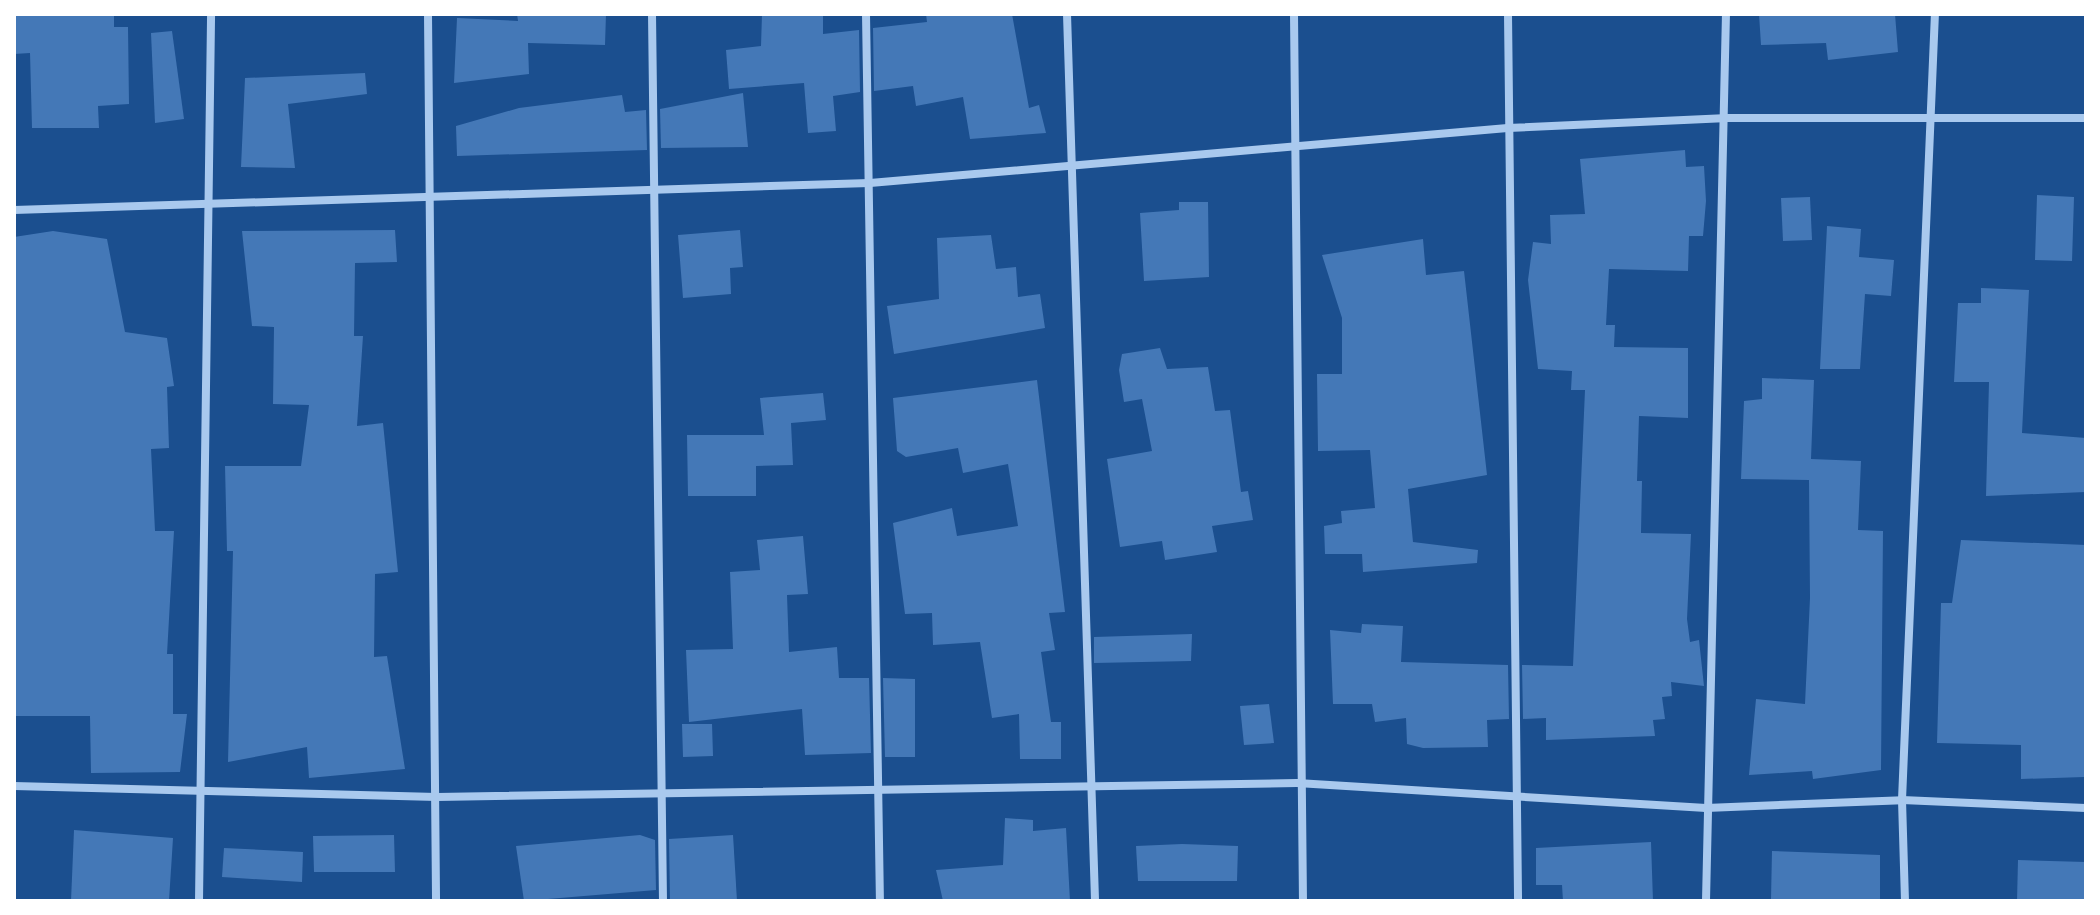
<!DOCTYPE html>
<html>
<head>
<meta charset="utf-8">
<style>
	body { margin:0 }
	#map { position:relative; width:2100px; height:915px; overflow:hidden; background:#1b4f8f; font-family:"PT Sans",sans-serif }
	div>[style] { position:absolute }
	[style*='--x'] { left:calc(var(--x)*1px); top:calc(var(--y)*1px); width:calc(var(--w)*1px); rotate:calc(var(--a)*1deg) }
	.building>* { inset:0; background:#4478b7 }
	.minor>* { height:8px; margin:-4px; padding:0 4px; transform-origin:4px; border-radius:4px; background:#a9c9ee }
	span { translate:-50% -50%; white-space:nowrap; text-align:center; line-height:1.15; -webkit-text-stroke:7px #1b4f8f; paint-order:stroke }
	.frame { position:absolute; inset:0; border:16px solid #fff; pointer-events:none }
</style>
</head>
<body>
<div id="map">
	<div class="building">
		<div style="clip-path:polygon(14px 14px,114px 14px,114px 27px,128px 27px,129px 104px,98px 106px,99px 128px,32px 128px,30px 53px,14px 54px)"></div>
		<div style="clip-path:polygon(517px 14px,606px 14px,605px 45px,528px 43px,529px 74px,454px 83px,457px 18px,518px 21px)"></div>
		<div style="clip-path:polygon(762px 14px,823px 14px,823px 34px,859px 30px,860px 92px,833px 96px,836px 131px,808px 133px,804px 83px,729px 89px,726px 50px,761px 46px)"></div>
		<div style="clip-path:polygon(926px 14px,1012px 14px,1029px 108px,1039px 105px,1046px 133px,970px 139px,963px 97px,916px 106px,913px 86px,874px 91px,873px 28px,927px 22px)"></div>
		<div style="clip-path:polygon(1759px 14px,1895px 14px,1898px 52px,1828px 60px,1826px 43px,1761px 45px)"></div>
		<div style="clip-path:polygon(172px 31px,184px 119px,155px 123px,151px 33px)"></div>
		<div style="clip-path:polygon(365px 73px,367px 94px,288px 104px,295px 168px,241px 167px,245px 78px)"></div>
		<div style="clip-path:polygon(743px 93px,748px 147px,661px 148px,660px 109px)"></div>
		<div style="clip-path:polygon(622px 95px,625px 112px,646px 110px,647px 150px,457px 156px,456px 126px,519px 108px)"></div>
		<div style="clip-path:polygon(1685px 150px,1686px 167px,1704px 166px,1706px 201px,1703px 236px,1689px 236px,1688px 271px,1609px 269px,1606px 325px,1615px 325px,1614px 347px,1688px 348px,1688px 418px,1639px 416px,1637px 481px,1642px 481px,1641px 533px,1691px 534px,1687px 619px,1690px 642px,1699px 640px,1704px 686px,1671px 682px,1672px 696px,1662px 697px,1665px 719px,1653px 720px,1655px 736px,1546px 740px,1546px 718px,1523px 719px,1522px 665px,1573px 666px,1585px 390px,1571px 390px,1572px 371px,1538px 369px,1528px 280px,1533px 242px,1551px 244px,1550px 215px,1585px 214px,1580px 159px)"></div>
		<div style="clip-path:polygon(2037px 195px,2074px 197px,2072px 261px,2035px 260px)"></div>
		<div style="clip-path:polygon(1810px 197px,1812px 240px,1783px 241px,1781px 198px)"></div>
		<div style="clip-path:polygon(1179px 202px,1208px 202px,1209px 277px,1144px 281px,1140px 213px,1179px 210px)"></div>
		<div style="clip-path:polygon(1827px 226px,1861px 229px,1859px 257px,1894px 260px,1891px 296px,1865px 294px,1860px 369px,1820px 369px)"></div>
		<div style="clip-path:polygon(395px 230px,397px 262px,355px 263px,354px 336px,363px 336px,357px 426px,383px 423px,398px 572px,375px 574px,374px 657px,387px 656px,405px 769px,309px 778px,307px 747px,228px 762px,233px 551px,227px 551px,225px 466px,301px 466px,309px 405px,273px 404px,274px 327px,252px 326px,242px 231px)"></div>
		<div style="clip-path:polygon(740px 230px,743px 267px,730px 268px,731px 294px,683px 298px,678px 235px)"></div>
		<div style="clip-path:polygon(53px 231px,107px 239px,125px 332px,167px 338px,174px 386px,167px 387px,169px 448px,151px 449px,155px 531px,174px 531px,167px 654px,173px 654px,173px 714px,187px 714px,180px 772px,91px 773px,90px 716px,14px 716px,14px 237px)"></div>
		<div style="clip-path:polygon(991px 235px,996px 269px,1016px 267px,1018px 297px,1040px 294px,1045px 328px,894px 354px,887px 306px,939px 299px,937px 238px)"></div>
		<div style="clip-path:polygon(1423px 239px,1426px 275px,1464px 271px,1487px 475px,1408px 489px,1413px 542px,1478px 550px,1477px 563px,1363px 572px,1362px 554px,1325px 554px,1324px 526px,1342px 523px,1341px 511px,1375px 508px,1370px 450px,1318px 451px,1317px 374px,1342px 374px,1342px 318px,1322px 255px)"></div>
		<div style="clip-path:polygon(1981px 288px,2029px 290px,2022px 433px,2086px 438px,2086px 492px,1986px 496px,1989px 382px,1954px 382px,1958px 303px,1981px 303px)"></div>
		<div style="clip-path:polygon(1160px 348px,1167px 369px,1208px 367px,1215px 411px,1230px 410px,1241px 492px,1248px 491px,1253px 520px,1212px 526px,1217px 552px,1165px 560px,1162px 541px,1120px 547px,1107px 459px,1152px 451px,1142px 399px,1124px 402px,1119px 370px,1122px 354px)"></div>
		<div style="clip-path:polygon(1762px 378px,1814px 380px,1811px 459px,1861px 461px,1858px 530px,1883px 531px,1881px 770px,1813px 779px,1812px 771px,1749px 775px,1756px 699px,1805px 704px,1810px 598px,1809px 480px,1741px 479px,1744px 401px,1762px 399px)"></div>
		<div style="clip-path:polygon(1037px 380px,1065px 612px,1049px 613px,1055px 650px,1041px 652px,1051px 722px,1061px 722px,1061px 759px,1020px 759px,1019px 714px,992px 718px,980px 642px,933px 645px,932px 613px,905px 614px,893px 523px,952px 508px,957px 536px,1018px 526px,1008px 464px,963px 473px,958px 448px,906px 457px,897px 451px,893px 398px)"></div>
		<div style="clip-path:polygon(823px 393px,826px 420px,791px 423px,793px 465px,756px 466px,756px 496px,688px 496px,687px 435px,764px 435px,760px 398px)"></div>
		<div style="clip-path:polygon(803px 536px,808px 594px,787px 595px,789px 652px,837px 647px,839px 678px,869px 678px,871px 753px,805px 755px,802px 709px,689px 722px,686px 650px,733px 649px,730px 572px,760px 570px,757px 540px)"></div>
		<div style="clip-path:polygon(1961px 540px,2086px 545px,2084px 777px,2021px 779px,2021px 745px,1937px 743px,1941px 603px,1952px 603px)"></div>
		<div style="clip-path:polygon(1362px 624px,1403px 626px,1401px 662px,1508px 665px,1509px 719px,1487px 720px,1488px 747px,1423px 748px,1407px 744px,1406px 718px,1375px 722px,1372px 704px,1333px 704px,1330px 630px,1361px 633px)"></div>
		<div style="clip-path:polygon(1192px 634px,1191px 661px,1094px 663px,1094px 637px)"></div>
		<div style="clip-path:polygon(883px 678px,915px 679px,915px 757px,885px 757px)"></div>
		<div style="clip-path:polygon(1269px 704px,1274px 743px,1244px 745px,1240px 706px)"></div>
		<div style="clip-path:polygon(682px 724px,712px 724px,713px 756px,683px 757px)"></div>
		<div style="clip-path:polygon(1005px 818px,1033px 820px,1033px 831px,1066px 828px,1070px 901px,943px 901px,936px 870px,1003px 865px)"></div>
		<div style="clip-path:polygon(74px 830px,173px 838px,169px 901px,71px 901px)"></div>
		<div style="clip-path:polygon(394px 835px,395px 872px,314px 872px,313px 836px)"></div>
		<div style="clip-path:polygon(640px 835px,655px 840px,656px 890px,524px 901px,516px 846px)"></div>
		<div style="clip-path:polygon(733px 835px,737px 901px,670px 901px,669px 839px)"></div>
		<div style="clip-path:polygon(1651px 842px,1653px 901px,1563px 901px,1562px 885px,1536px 885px,1536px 848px)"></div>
		<div style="clip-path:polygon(1182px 844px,1238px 846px,1237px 881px,1138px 881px,1136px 846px)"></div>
		<div style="clip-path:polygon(224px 848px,303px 852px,302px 882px,222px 877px)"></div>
		<div style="clip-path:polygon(1772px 851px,1880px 855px,1880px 901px,1771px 899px)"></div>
		<div style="clip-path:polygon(2018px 860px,2086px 862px,2086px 901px,2017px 901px)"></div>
	</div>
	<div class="minor">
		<div style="--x:428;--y:14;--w:887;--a:89.48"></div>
		<div style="--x:652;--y:14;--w:887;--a:89.29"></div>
		<div style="--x:866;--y:14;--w:887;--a:89.1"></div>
		<div style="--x:1067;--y:14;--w:887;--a:88.19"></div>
		<div style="--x:1294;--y:14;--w:887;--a:89.42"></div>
		<div style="--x:1508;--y:14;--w:887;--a:89.35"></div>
		<div style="--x:14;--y:210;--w:856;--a:-1.81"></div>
		<div style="--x:870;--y:183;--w:640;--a:-4.93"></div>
		<div style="--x:1508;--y:128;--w:220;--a:-2.6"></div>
		<div style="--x:1728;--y:118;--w:358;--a:0"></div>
		<div style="--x:14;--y:786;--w:423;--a:1.5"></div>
		<div style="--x:437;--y:797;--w:860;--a:-0.93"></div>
		<div style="--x:1297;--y:783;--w:410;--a:3.5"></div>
		<div style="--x:1706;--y:808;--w:196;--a:-2.3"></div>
		<div style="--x:1902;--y:800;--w:184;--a:2.5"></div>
		<div style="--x:199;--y:901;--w:887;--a:-89.22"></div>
		<div style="--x:1706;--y:901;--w:887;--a:-88.71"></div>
		<div style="--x:1905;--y:901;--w:101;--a:-91.7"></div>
		<div style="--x:1902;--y:800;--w:787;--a:-87.6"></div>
	</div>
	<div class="frame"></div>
</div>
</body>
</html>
